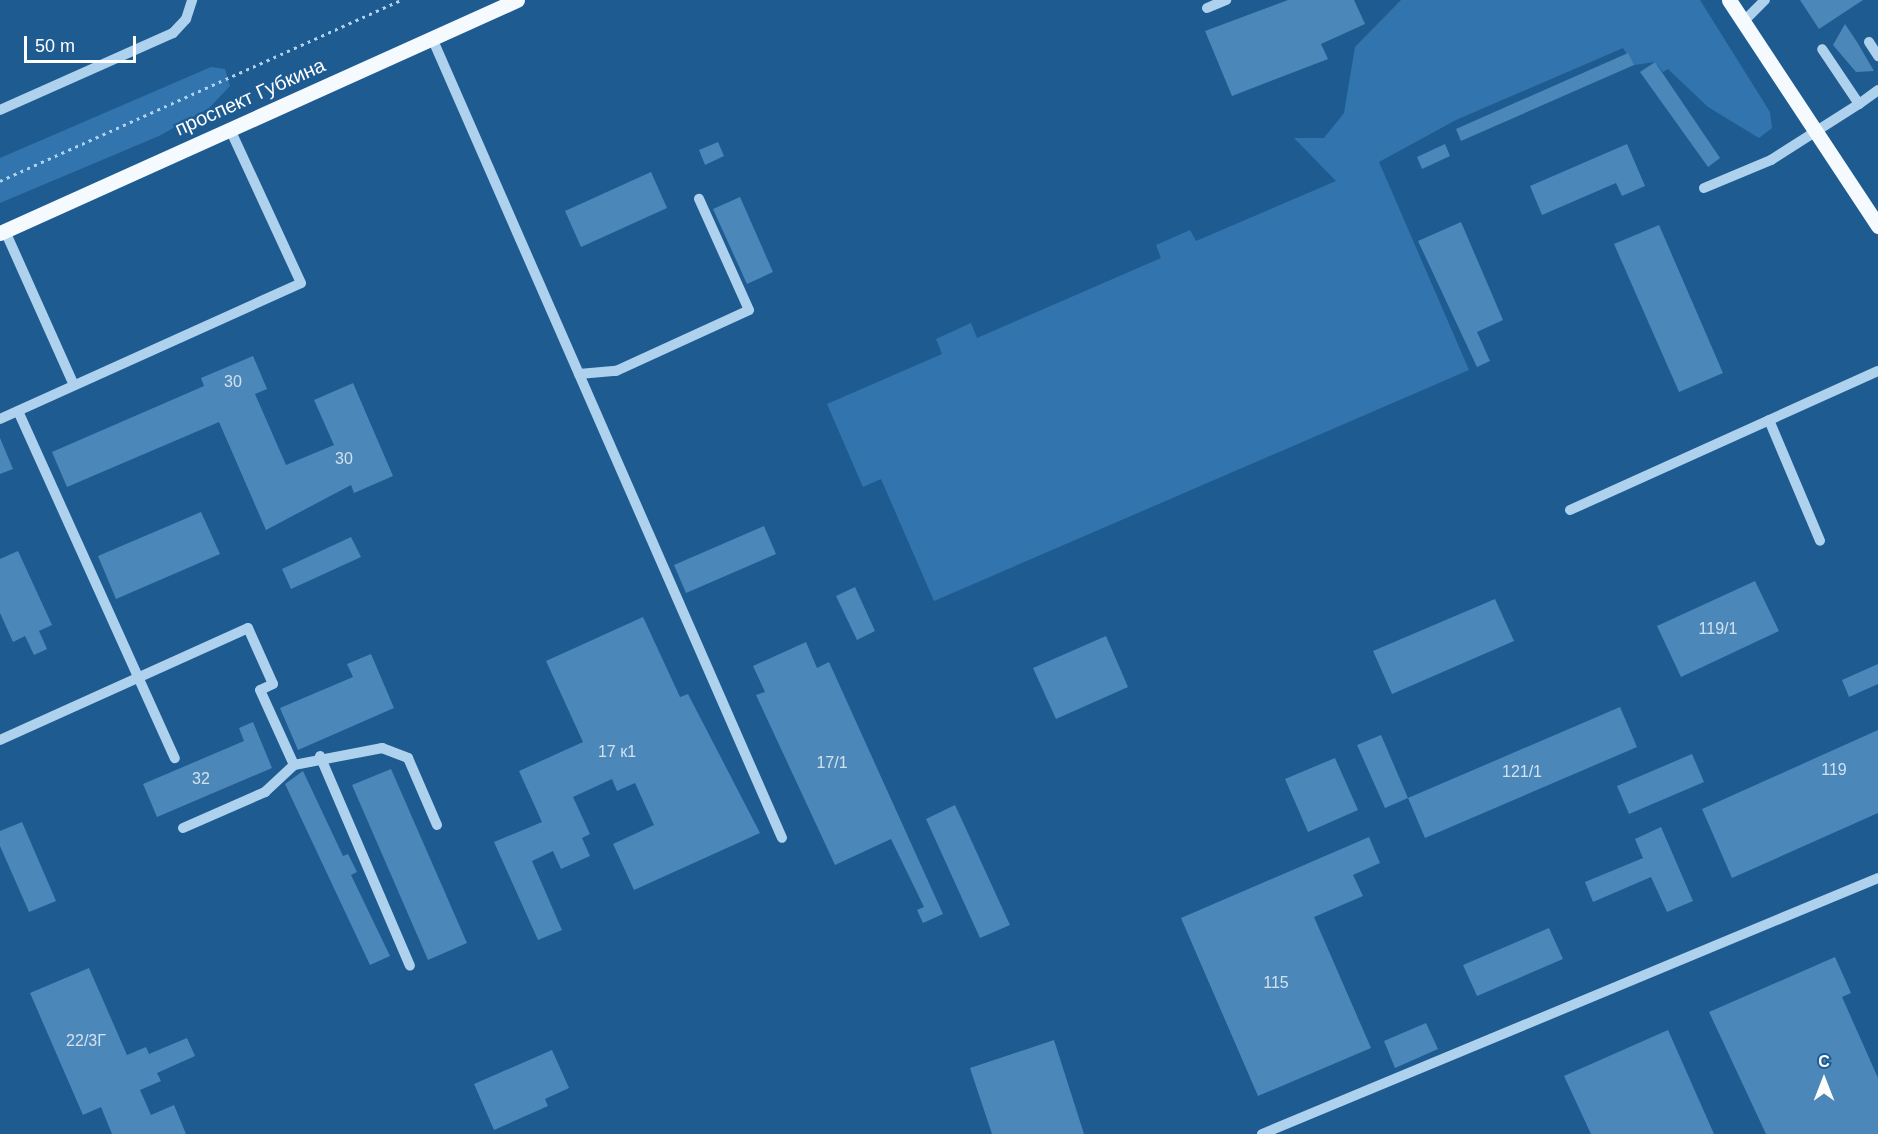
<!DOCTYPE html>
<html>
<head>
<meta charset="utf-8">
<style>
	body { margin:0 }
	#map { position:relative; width:1878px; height:1134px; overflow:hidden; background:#1e5b91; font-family:Helvetica,sans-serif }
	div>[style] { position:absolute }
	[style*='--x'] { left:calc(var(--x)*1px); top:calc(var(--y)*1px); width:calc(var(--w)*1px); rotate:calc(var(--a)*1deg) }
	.green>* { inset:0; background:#3275ae }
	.building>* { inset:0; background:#4b87b9 }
	.path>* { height:3px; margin-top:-1.5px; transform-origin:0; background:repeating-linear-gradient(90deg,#aed1ed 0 3px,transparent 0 7.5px) }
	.minor>* { height:10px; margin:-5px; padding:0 5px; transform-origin:5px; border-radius:5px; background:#aed1ed }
	.major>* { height:15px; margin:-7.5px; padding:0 7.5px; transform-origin:7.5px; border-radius:7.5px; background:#f5faff }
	span { translate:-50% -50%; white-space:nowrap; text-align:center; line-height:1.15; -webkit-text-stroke:4.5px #1e5b91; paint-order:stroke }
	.number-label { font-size:16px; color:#d2e1ee }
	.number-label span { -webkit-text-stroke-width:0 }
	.street-label { font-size:20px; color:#fff }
	.north { position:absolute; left:1794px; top:1050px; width:60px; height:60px; -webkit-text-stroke:4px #1e5b91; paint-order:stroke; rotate:0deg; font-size:16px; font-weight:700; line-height:24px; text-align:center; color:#fff }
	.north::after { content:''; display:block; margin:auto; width:21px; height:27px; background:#fff; clip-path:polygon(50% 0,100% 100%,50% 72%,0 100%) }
	.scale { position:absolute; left:24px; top:36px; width:112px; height:27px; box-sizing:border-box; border:3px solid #fff; border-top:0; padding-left:8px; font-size:18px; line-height:21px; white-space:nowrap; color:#fff; -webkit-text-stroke:4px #1e5b91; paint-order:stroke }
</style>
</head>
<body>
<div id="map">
	<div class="green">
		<div style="clip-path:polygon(1401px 0,1700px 0,1770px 112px,1772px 128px,1759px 138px,1708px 107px,1668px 69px,1663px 72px,1655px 62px,1634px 65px,1623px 48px,1456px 120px,1379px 162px,1469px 370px,934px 601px,881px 479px,863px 487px,827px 404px,942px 354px,936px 339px,971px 323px,977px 338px,1161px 258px,1156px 245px,1190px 230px,1196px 241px,1336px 181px,1294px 138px,1324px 138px,1344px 113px,1355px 47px)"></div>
		<div style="clip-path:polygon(211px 67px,225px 69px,230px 86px,209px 108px,159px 136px,0 203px,0 158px)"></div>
	</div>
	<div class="building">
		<div style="clip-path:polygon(1288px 0,1354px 0,1365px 24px,1321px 44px,1328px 59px,1232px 96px,1205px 31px)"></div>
		<div style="clip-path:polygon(1800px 0,1863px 0,1819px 29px)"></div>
		<div style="clip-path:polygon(1845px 24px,1857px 42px,1874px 71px,1856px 72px,1833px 45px)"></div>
		<div style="clip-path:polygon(1628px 53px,1634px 65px,1461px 141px,1456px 129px)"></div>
		<div style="clip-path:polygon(1655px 62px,1720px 158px,1708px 167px,1640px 72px)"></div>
		<div style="clip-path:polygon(718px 142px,724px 156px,705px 165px,699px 150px)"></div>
		<div style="clip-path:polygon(1445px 144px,1450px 156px,1422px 169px,1417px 157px)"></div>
		<div style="clip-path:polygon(1627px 144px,1645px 186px,1622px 196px,1616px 183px,1542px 215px,1530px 186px)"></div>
		<div style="clip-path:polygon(651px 172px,667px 208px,581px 247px,565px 211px)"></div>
		<div style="clip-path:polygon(740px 197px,773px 272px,747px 284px,713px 209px)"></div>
		<div style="clip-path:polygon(1461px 222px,1503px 320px,1477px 332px,1490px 361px,1477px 367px,1418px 241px)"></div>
		<div style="clip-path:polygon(1659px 225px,1723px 373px,1679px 392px,1614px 244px)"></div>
		<div style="clip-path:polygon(253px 356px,267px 389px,255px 394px,286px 465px,334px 445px,314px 400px,353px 383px,393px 476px,354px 493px,351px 485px,266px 530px,219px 422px,67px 487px,52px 452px,204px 386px,201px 378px)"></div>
		<div style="clip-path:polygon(0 438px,13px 469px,0 474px)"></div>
		<div style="clip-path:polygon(201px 512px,220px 554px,116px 599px,98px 556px)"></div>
		<div style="clip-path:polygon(764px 526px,776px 554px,686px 593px,674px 565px)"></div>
		<div style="clip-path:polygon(351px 537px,361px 557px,291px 589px,282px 569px)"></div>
		<div style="clip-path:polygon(18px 551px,52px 625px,39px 631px,47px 649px,34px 655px,25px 636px,13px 642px,0 613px,0 559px)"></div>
		<div style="clip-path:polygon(1755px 581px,1779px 631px,1681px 677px,1657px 626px)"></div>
		<div style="clip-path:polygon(855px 587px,875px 631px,857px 640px,836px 596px)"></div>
		<div style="clip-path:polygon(1495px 599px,1514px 641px,1392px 694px,1373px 651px)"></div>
		<div style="clip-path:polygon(643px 617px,680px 697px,688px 694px,760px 833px,634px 890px,613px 844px,654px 825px,635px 783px,617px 791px,612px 779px,573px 797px,590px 834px,582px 838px,590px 856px,561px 869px,553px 851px,532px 861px,562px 930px,538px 940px,494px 842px,542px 822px,519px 771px,583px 742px,546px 661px)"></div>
		<div style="clip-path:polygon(1106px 636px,1128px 687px,1056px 719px,1033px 668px)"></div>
		<div style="clip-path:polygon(806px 642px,817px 668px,829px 662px,943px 914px,923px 923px,917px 910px,924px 907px,891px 839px,835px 865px,756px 695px,765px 692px,753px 666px)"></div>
		<div style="clip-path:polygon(371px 654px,394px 708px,298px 750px,280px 708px,353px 677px,347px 664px)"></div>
		<div style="clip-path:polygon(1878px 664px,1878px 684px,1849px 697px,1842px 680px)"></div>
		<div style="clip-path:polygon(1620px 707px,1637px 747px,1425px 838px,1408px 798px)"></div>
		<div style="clip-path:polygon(253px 722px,272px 768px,157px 817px,143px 784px,244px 741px,239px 728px)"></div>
		<div style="clip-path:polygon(1878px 730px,1878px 813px,1732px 878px,1702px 809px)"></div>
		<div style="clip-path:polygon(1381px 735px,1408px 798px,1385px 808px,1357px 745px)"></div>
		<div style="clip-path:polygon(1692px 754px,1704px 782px,1629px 814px,1617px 786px)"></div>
		<div style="clip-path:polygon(1335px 758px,1358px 810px,1308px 832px,1285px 779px)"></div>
		<div style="clip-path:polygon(391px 769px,467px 943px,428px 960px,352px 785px)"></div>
		<div style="clip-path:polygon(303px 771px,343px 856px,348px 854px,357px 872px,351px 875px,390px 956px,370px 965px,285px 784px)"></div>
		<div style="clip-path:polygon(955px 805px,1010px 925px,980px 938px,926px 819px)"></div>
		<div style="clip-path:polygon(22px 822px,56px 901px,29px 912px,0 846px,0 831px)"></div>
		<div style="clip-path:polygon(1661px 827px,1693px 901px,1667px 912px,1651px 877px,1593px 902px,1585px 882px,1643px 858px,1635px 839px)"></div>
		<div style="clip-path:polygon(1369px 837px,1380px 863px,1353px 875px,1363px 896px,1314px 917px,1371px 1048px,1258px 1096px,1181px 918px)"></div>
		<div style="clip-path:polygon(1549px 928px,1563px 959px,1477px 996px,1463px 965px)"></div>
		<div style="clip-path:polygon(1835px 957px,1851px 993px,1842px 997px,1878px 1078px,1878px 1134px,1766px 1134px,1709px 1012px)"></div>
		<div style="clip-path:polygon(89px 968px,127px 1055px,146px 1047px,149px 1054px,187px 1038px,195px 1056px,157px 1073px,161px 1081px,140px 1090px,151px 1115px,174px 1105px,186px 1134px,112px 1134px,101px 1107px,83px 1115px,30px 993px)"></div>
		<div style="clip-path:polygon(1426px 1023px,1438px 1049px,1395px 1068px,1384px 1041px)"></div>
		<div style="clip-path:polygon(1668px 1030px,1714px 1134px,1591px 1134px,1564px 1076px)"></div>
		<div style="clip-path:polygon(1054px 1040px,1084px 1134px,992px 1134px,970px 1068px)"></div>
		<div style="clip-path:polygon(552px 1050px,569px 1088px,545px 1099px,548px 1106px,494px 1130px,474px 1084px)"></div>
	</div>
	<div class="path">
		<div style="--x:0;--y:181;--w:439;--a:-24.3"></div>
	</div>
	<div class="minor">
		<div style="--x:1207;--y:8;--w:21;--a:-23"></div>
		<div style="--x:1743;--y:22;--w:31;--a:-45"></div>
		<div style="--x:432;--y:38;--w:873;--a:66.37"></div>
		<div style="--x:1869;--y:42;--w:17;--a:57"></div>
		<div style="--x:1859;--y:104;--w:24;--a:-36"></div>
		<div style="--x:0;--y:110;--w:189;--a:-24"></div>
		<div style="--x:173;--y:33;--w:19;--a:-47"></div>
		<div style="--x:186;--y:19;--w:20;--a:-72"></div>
		<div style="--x:1704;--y:188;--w:73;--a:-22.7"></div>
		<div style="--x:1771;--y:160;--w:104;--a:-32.5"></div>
		<div style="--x:1859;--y:104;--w:66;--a:-123.9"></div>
		<div style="--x:5;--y:231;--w:169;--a:65.9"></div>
		<div style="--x:579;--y:374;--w:37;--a:-5"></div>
		<div style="--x:616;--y:371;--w:146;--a:-24.6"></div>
		<div style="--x:749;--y:310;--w:122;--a:-114.2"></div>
		<div style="--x:18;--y:411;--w:381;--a:65.7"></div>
		<div style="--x:0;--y:419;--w:330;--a:-24.3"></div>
		<div style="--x:301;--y:283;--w:170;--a:-114.8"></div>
		<div style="--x:1769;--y:420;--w:131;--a:67.1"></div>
		<div style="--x:1570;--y:510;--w:338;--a:-24.3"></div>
		<div style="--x:0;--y:740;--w:272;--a:-24.3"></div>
		<div style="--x:248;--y:628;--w:61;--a:65.9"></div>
		<div style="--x:273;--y:684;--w:14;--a:155"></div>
		<div style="--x:260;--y:690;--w:82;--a:65.6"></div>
		<div style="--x:294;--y:765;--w:90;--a:-10.9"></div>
		<div style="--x:382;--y:748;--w:28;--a:21"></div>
		<div style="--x:408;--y:758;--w:73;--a:66.6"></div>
		<div style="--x:320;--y:756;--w:228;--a:66.8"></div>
		<div style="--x:183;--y:828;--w:90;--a:-23.7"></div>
		<div style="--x:265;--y:792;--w:40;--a:-43"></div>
		<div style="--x:1262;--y:1134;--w:667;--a:-22.57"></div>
	</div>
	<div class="major">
		<div style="--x:1729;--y:0;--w:271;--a:56.6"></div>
		<div style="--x:0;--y:233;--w:567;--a:-24.26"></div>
	</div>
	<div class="number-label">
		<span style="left:233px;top:382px">30</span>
		<span style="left:344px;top:459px">30</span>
		<span style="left:1718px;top:629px">119/1</span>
		<span style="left:617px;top:752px">17 к1</span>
		<span style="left:832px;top:763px">17/1</span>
		<span style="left:1834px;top:770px">119</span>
		<span style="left:1522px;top:772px">121/1</span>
		<span style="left:201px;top:779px">32</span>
		<span style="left:1276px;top:983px">115</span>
		<span style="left:86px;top:1041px">22/3Г</span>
	</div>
	<div class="street-label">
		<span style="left:250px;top:97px;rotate:-24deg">проспект Губкина</span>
	</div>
	<div class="north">С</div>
	<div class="scale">50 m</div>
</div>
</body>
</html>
